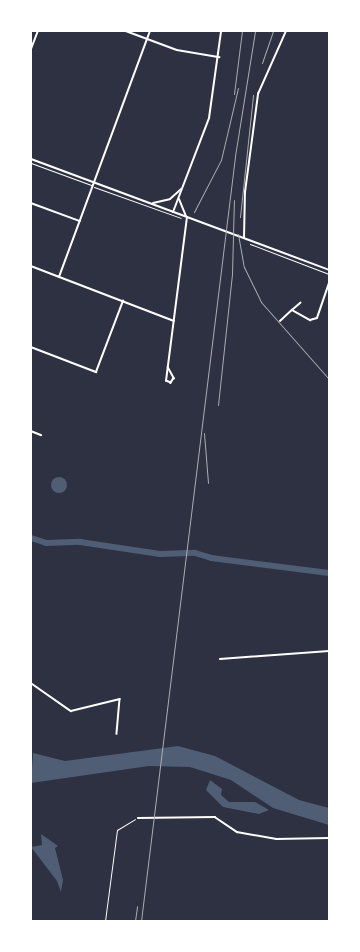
<!DOCTYPE html>
<html>
<head>
<meta charset="utf-8">
<style>
	body { margin:0 }
	#map { position:relative; width:360px; height:952px; overflow:hidden; background:#2d3142; font-family:"Exo 2",sans-serif }
	div>[style] { position:absolute }
	[style*='--x'] { left:calc(var(--x)*1px); top:calc(var(--y)*1px); width:calc(var(--w)*1px); rotate:calc(var(--a)*1deg) }
	.water>* { inset:0; background:#4f5d75 }
	.round { border-radius:50% }
	.river>* { height:6px; margin:-3px; padding:0 3px; transform-origin:3px; border-radius:3px; background:#4f5d75 }
	.path>* { height:1px; margin:-0.5px; padding:0 0.5px; transform-origin:0.5px; border-radius:0.5px; background:#fff }
	.minor>* { height:1.5px; margin:-0.75px; padding:0 0.75px; transform-origin:0.75px; border-radius:0.75px; background:#fff }
	.tertiary>* { height:2px; margin:-1px; padding:0 1px; transform-origin:1px; border-radius:1px; background:#fff }
	.rail>* { height:1px; margin:-0.5px; padding:0 0.5px; transform-origin:0.5px; border-radius:0.5px; background:#abadb3 }
	span { translate:-50% -50%; white-space:nowrap; text-align:center; line-height:1.15; -webkit-text-stroke:3px #fff; paint-order:stroke }
	.frame { position:absolute; inset:0; border:32px solid #fff; pointer-events:none }
</style>
</head>
<body>
<div id="map">
	<div class="water">
		<div class="round" style="left:51px;top:477px;width:16px;height:16px"></div>
		<div style="clip-path:polygon(178px 746px,215px 756px,299px 800px,329px 808px,329px 825px,273px 808px,231px 780px,190px 767px,149px 766px,31px 783px,33px 753px,65px 761px)"></div>
		<div style="clip-path:polygon(210px 780px,222px 789px,221px 795px,229px 802px,255px 802px,269px 810px,259px 814px,223px 807px,206px 790px)"></div>
		<div style="clip-path:polygon(41px 834px,58px 846px,55px 848px,63px 880px,61px 892px,57px 881px,31px 847px,42px 845px)"></div>
	</div>
	<div class="river">
		<div style="--x:31;--y:538;--w:16;--a:18"></div>
		<div style="--x:46;--y:543;--w:34;--a:-2"></div>
		<div style="--x:80;--y:542;--w:81;--a:8.5"></div>
		<div style="--x:160;--y:554;--w:35;--a:-2"></div>
		<div style="--x:195;--y:553;--w:17;--a:17"></div>
		<div style="--x:211;--y:558;--w:119;--a:7.2"></div>
	</div>
	<div class="path">
		<div style="--x:31;--y:163;--w:64;--a:20.1"></div>
		<div style="--x:94;--y:187;--w:92;--a:19.6"></div>
		<div style="--x:250;--y:244;--w:85;--a:20.8"></div>
		<div style="--x:105;--y:921;--w:92;--a:-82.5"></div>
		<div style="--x:117;--y:830;--w:21;--a:-31"></div>
	</div>
	<div class="minor">
		<div style="--x:126;--y:31;--w:54;--a:20.4"></div>
		<div style="--x:177;--y:50;--w:43;--a:9.5"></div>
		<div style="--x:31;--y:49;--w:19;--a:-69"></div>
		<div style="--x:31;--y:203;--w:52;--a:20.2"></div>
		<div style="--x:244;--y:238;--w:46;--a:-88.8"></div>
		<div style="--x:245;--y:192;--w:99;--a:-82.4"></div>
		<div style="--x:258;--y:94;--w:69;--a:-66"></div>
		<div style="--x:31;--y:266;--w:153;--a:21"></div>
		<div style="--x:59;--y:277;--w:262;--a:-69.7"></div>
		<div style="--x:292;--y:310;--w:11;--a:-41"></div>
		<div style="--x:280;--y:321;--w:16;--a:-43"></div>
		<div style="--x:292;--y:310;--w:21;--a:29"></div>
		<div style="--x:310;--y:320;--w:7;--a:-16"></div>
		<div style="--x:317;--y:318;--w:37;--a:-71"></div>
		<div style="--x:31;--y:347;--w:70;--a:21"></div>
		<div style="--x:96;--y:372;--w:76;--a:-69.2"></div>
		<div style="--x:168;--y:367;--w:13;--a:61"></div>
		<div style="--x:174;--y:378;--w:6;--a:121"></div>
		<div style="--x:171;--y:383;--w:5;--a:-158"></div>
		<div style="--x:166;--y:381;--w:165;--a:-82.7"></div>
		<div style="--x:31;--y:431;--w:11;--a:22"></div>
		<div style="--x:220;--y:659;--w:109;--a:-4.2"></div>
		<div style="--x:31;--y:683;--w:49;--a:35"></div>
		<div style="--x:71;--y:711;--w:50;--a:-13.8"></div>
		<div style="--x:120;--y:699;--w:35;--a:95"></div>
		<div style="--x:138;--y:818;--w:77;--a:-0.7"></div>
		<div style="--x:215;--y:817;--w:27;--a:34"></div>
		<div style="--x:237;--y:832;--w:40;--a:10"></div>
		<div style="--x:276;--y:839;--w:53;--a:-1.1"></div>
	</div>
	<div class="tertiary">
		<div style="--x:31;--y:159;--w:318;--a:20.4"></div>
		<div style="--x:179;--y:199;--w:18;--a:68"></div>
		<div style="--x:153;--y:203;--w:17;--a:-13"></div>
		<div style="--x:170;--y:199;--w:15;--a:-42"></div>
		<div style="--x:173;--y:212;--w:101;--a:-69"></div>
		<div style="--x:209;--y:118;--w:88;--a:-82.1"></div>
	</div>
	<div class="rail">
		<div style="--x:262;--y:63;--w:34;--a:-71"></div>
		<div style="--x:234;--y:94;--w:64;--a:-82.8"></div>
		<div style="--x:194;--y:212;--w:59;--a:-62.6"></div>
		<div style="--x:221;--y:160;--w:74;--a:-76.7"></div>
		<div style="--x:240;--y:217;--w:123;--a:-83.9"></div>
		<div style="--x:238;--y:234;--w:34;--a:80"></div>
		<div style="--x:244;--y:267;--w:39;--a:64"></div>
		<div style="--x:261;--y:302;--w:103;--a:48.6"></div>
		<div style="--x:218;--y:405;--w:132;--a:-83.9"></div>
		<div style="--x:232;--y:274;--w:74;--a:-88.5"></div>
		<div style="--x:204;--y:433;--w:50;--a:85.4"></div>
		<div style="--x:135;--y:921;--w:15;--a:-82"></div>
		<div style="--x:141;--y:921;--w:771;--a:-82.99"></div>
		<div style="--x:235;--y:156;--w:127;--a:-80.9"></div>
	</div>
	<div class="frame"></div>
</div>
</body>
</html>
